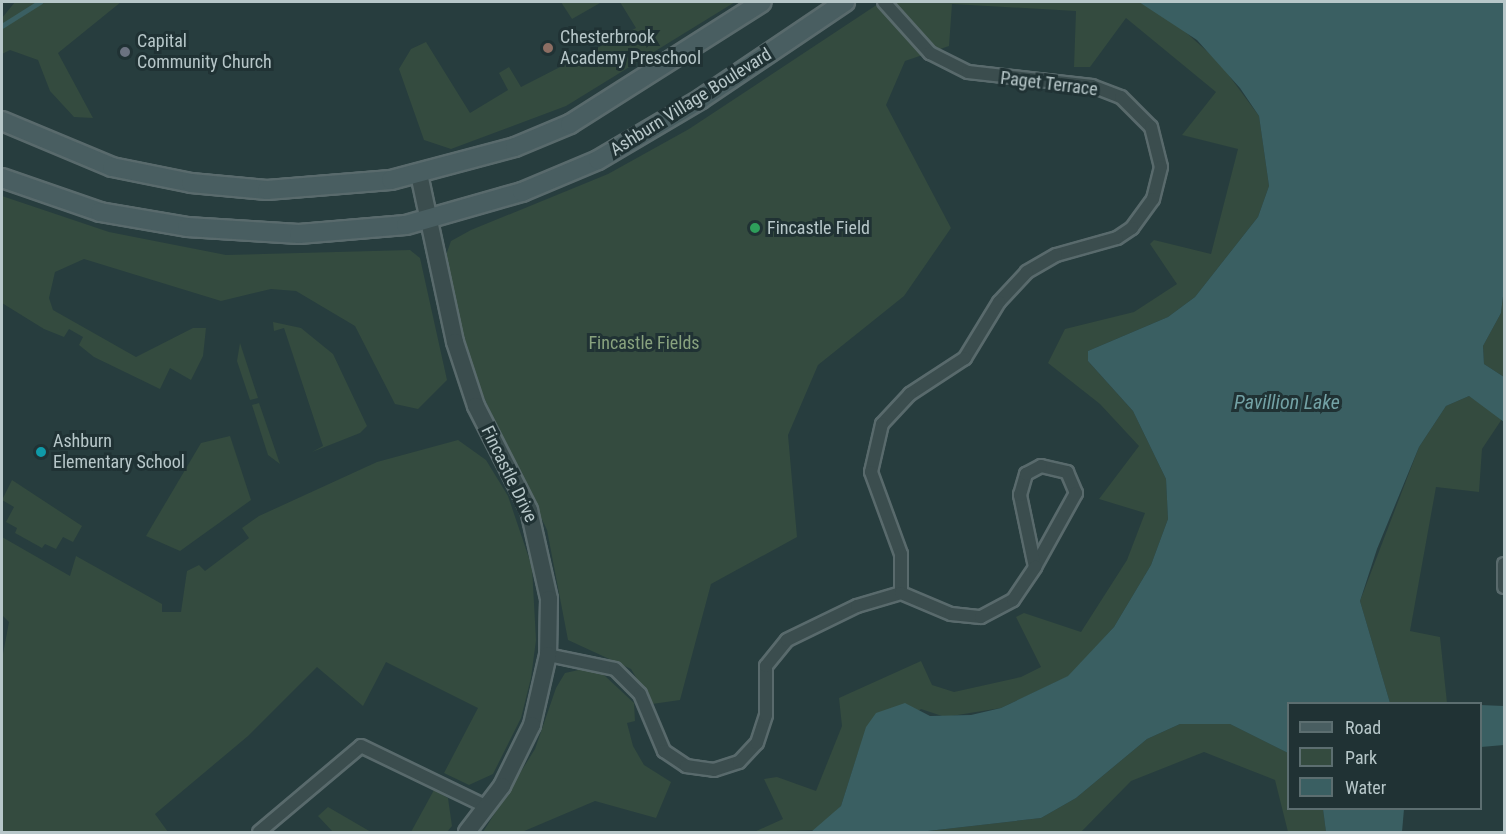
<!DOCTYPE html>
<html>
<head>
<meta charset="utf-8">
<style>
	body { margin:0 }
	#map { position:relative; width:1506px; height:834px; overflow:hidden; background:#273d3e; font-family:"Roboto Condensed",sans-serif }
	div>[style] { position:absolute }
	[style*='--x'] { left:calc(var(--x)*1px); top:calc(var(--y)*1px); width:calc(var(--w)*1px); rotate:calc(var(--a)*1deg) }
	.green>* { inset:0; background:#344b3f }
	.water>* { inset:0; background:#3a5f62 }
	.stream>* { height:4.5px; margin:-2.25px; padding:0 2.25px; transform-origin:2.25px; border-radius:2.25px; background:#3a5f62 }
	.roads { filter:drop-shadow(2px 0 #596a6c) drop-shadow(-2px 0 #596a6c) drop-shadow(0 2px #596a6c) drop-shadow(0 -2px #596a6c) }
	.minor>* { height:12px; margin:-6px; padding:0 6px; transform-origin:6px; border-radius:6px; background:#3b4d4e }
	.tertiary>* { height:16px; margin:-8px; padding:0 8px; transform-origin:8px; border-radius:8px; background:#3b4d4e }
	.secondary>* { height:18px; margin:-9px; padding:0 9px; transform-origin:9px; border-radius:9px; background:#495e61 }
	.dots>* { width:16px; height:16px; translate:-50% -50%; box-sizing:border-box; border:3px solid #203234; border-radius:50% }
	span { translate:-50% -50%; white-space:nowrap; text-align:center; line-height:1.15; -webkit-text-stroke:6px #203234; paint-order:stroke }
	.poi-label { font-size:18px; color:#b7c7c9 }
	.left { translate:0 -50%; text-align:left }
	.street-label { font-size:18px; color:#b7c7c9 }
	.park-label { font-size:18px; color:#88a27e }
	.water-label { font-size:20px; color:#73a2a5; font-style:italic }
	.frame { position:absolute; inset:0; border:3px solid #b7c7c9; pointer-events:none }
	.legend { position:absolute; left:1287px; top:702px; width:195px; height:108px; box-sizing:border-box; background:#203234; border:2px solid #5c6e70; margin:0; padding:8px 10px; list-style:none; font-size:18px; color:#b7c7c9 }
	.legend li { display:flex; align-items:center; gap:12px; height:30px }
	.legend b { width:30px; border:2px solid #5c6e70 }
</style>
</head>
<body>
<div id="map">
	<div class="green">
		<div style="clip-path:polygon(15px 2px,121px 2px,58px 53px,93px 118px,74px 117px,50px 91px,38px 60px,10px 50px,2px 54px,2px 18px)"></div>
		<div style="clip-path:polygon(561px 2px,599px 2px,600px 3px,572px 19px)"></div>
		<div style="clip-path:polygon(620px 2px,735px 2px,566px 106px,451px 149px,424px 140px,399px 69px,411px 49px,426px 42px,470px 113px,508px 90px,499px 73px,509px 67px,521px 87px,636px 28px)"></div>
		<div style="clip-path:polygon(881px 2px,1139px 2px,1162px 11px,1219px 62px,1259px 116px,1269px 186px,1258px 217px,1195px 297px,1168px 317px,1088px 351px,1088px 361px,1133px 411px,1166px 479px,1168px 519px,1151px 565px,1114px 627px,1069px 676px,1001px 708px,945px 717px,921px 709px,858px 753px,841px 806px,818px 830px,754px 832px,783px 819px,764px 779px,777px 777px,816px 791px,842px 726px,839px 698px,921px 661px,932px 685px,954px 692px,1021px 677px,1041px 667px,1016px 617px,1024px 613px,1081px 632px,1127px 560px,1145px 513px,1099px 499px,1139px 446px,1100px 404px,1048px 363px,1065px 329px,1134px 312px,1177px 284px,1150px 244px,1154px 240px,1211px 254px,1238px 149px,1182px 135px,1216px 92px,1126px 18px,1090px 67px,1074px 67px,1076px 11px,952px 4px,949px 46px,905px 61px,886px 105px,951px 228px,904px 296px,818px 365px,788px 435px,797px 537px,711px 584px,680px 700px,652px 704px,631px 669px,568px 640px,547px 530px,469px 366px,446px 255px,451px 241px,471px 230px,608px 174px,689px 129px)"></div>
		<div style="clip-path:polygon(2px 196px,109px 232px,226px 255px,410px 250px,420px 258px,447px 380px,418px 409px,395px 404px,355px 326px,296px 291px,271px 289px,221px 301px,84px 259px,55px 272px,49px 298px,53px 310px,136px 357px,193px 328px,206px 328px,203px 356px,191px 380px,170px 368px,160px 389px,94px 357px,79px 345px,83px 337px,69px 329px,64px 337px,44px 329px,2px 303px)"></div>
		<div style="clip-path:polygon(1504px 288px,1504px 377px,1484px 364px,1483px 346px,1501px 313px)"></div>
		<div style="clip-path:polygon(273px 322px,301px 328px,333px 354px,367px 426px,360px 433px,312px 452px,323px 446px,284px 328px,274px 331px)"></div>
		<div style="clip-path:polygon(240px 343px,258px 398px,250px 400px,237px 361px)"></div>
		<div style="clip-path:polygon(1469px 396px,1502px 419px,1482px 449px,1479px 492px,1436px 487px,1410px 631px,1440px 637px,1447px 703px,1390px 703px,1360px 601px,1419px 447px,1446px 406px)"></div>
		<div style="clip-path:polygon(259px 403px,280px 464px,268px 455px,252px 405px)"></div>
		<div style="clip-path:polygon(230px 436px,251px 500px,180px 551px,146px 536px,201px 443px)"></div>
		<div style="clip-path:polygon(458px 440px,486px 460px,508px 496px,532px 567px,536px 640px,531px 678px,521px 718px,493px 774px,469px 785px,444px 773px,478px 708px,386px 662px,363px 706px,317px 667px,248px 736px,155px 814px,168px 832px,2px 832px,2px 659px,9px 622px,2px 615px,2px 537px,70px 576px,76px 556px,162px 604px,162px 612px,181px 612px,187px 571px,199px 565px,205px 571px,249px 538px,242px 528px,259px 516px,377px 462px)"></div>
		<div style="clip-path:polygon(12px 480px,82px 526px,73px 542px,63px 537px,56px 549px,45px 544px,42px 548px,15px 533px,17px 528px,6px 522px,14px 507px,2px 500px)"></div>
		<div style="clip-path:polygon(583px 669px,604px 675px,634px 703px,635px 721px,627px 723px,633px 746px,644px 765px,671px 782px,656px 818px,595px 801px,522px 832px,483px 832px,535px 749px,556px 688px,565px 673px)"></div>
		<div style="clip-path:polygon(1206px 721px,1230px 724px,1288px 753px,1288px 808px,1323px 809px,1326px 832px,1288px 832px,1275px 780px,1204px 752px,1131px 781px,1081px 832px,919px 832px,1041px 818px,1076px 798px,1147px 739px,1180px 724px)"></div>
		<div style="clip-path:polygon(434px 790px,448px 798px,452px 826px,447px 832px,411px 832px)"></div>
		<div style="clip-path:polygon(328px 807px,371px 832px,333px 832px,318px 816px)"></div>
	</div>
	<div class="water">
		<div style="clip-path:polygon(1139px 2px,1504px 2px,1504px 288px,1501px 313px,1483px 346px,1484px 364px,1504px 377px,1504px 422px,1469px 396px,1446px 406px,1419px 447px,1377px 549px,1360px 601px,1390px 703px,1288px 704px,1288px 753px,1230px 724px,1180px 724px,1147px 739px,1076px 798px,1041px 818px,919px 832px,811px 832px,841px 806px,866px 727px,876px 713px,905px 703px,930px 716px,971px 715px,1001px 708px,1068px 676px,1114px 627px,1151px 565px,1168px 519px,1166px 479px,1133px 411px,1088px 361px,1088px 351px,1168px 317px,1195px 297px,1258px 217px,1269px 186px,1259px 116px,1240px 88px,1197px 40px)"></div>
		<div style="clip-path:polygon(1480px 705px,1504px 706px,1504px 745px,1481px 747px)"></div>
		<div style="clip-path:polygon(1323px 809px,1404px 809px,1402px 832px,1326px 832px)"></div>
	</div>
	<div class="stream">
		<div style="--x:2;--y:26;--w:45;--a:-32.3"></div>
	</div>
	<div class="roads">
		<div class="minor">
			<div style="--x:884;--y:2;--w:69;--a:48"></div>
			<div style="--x:930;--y:53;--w:42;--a:26.6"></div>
			<div style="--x:968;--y:72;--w:125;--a:6.4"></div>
			<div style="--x:1092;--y:86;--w:31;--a:21"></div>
			<div style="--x:1121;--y:97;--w:42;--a:45"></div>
			<div style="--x:1151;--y:127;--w:41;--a:76"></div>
			<div style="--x:1161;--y:167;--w:33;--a:104"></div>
			<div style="--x:1153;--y:199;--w:36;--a:126"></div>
			<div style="--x:1132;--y:228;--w:18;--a:146"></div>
			<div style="--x:1117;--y:238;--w:63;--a:164.4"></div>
			<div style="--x:1056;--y:255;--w:34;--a:150"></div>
			<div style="--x:1027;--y:272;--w:41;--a:133"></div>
			<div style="--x:999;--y:302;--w:66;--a:121.3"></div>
			<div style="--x:965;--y:358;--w:66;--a:146.8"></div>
			<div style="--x:910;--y:394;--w:41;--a:133"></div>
			<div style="--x:882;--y:424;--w:49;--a:102.9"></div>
			<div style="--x:871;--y:472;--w:87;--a:69.9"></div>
			<div style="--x:901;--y:554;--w:39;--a:90"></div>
			<div style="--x:1041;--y:466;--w:27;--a:13"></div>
			<div style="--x:1067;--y:472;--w:23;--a:67"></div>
			<div style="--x:1076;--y:493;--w:85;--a:119"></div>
			<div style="--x:1035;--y:567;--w:74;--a:-101.8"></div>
			<div style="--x:1020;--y:495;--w:22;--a:-74"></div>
			<div style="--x:1026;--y:474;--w:17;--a:-28"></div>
			<div style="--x:1504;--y:564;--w:23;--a:90"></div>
			<div style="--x:548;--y:655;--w:68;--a:11.8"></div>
			<div style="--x:615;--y:669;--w:35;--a:45"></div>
			<div style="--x:640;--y:694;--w:62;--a:67.2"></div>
			<div style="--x:664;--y:751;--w:27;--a:34"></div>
			<div style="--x:686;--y:766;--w:28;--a:8"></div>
			<div style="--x:714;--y:770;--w:26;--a:-18"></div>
			<div style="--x:739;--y:762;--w:26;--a:-47"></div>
			<div style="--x:757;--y:743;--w:29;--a:-72"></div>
			<div style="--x:766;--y:715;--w:49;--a:-90"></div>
			<div style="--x:766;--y:666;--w:33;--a:-51"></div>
			<div style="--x:787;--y:640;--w:78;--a:-25.9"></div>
			<div style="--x:857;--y:606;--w:46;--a:-16.5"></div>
			<div style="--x:901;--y:593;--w:54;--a:22.8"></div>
			<div style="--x:951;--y:614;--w:30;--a:6"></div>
			<div style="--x:981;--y:617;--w:36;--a:-28"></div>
			<div style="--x:1013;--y:600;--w:40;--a:-56"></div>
			<div style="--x:259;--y:832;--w:133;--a:-40.1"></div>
			<div style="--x:361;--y:746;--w:140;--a:25.8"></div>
		</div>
		<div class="tertiary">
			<div style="--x:419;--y:174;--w:172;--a:77.9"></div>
			<div style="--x:455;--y:342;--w:67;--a:71.8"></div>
			<div style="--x:476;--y:406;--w:117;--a:63"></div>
			<div style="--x:529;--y:510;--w:91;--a:77.3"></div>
			<div style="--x:549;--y:599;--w:56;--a:91"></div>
			<div style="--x:548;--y:655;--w:72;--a:102.9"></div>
			<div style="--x:532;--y:725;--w:68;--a:116.2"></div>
			<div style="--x:502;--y:786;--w:58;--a:127.3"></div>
		</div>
		<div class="secondary">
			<div style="--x:2;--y:121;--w:119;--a:22.7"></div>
			<div style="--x:112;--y:167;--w:81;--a:11.4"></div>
			<div style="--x:191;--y:183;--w:76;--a:5.3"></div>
			<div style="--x:267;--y:190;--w:124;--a:-4.6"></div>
			<div style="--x:391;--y:180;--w:128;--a:-14.9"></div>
			<div style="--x:515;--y:147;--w:60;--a:-22.7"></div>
			<div style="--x:570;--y:124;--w:227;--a:-32.4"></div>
			<div style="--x:2;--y:178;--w:104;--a:19.1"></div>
			<div style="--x:100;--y:212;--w:88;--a:9.8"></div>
			<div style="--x:187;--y:227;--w:112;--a:3.6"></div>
			<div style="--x:299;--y:234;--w:107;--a:-4.8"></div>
			<div style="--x:406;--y:225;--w:121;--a:-15.9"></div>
			<div style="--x:522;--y:192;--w:82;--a:-22.8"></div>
			<div style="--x:598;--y:160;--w:120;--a:-30.6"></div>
			<div style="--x:701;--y:99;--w:174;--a:-34"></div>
		</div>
	</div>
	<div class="dots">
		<div style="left:548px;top:48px;background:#8d6e63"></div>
		<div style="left:125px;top:52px;background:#6b7280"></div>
		<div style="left:755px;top:228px;background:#2e9e5b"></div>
		<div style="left:41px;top:452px;background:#0f9aa8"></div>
	</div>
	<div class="poi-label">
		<span class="left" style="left:560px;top:48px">Chesterbrook<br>Academy Preschool</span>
		<span class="left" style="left:137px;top:52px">Capital<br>Community Church</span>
		<span class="left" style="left:767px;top:228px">Fincastle Field</span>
		<span class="left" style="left:53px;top:452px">Ashburn<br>Elementary School</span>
	</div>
	<div class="street-label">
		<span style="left:1049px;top:84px;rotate:7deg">Paget Terrace</span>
		<span style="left:691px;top:102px;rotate:-32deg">Ashburn Village Boulevard</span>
		<span style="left:509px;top:474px;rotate:64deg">Fincastle Drive</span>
	</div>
	<div class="park-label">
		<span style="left:644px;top:343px">Fincastle Fields</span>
	</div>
	<div class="water-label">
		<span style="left:1287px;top:402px">Pavillion Lake</span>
	</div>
	<div class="frame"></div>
	<ul class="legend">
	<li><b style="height:8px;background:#495e61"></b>Road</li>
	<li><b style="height:16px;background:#344b3f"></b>Park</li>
	<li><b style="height:16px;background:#3a5f62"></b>Water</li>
	</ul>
</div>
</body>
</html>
